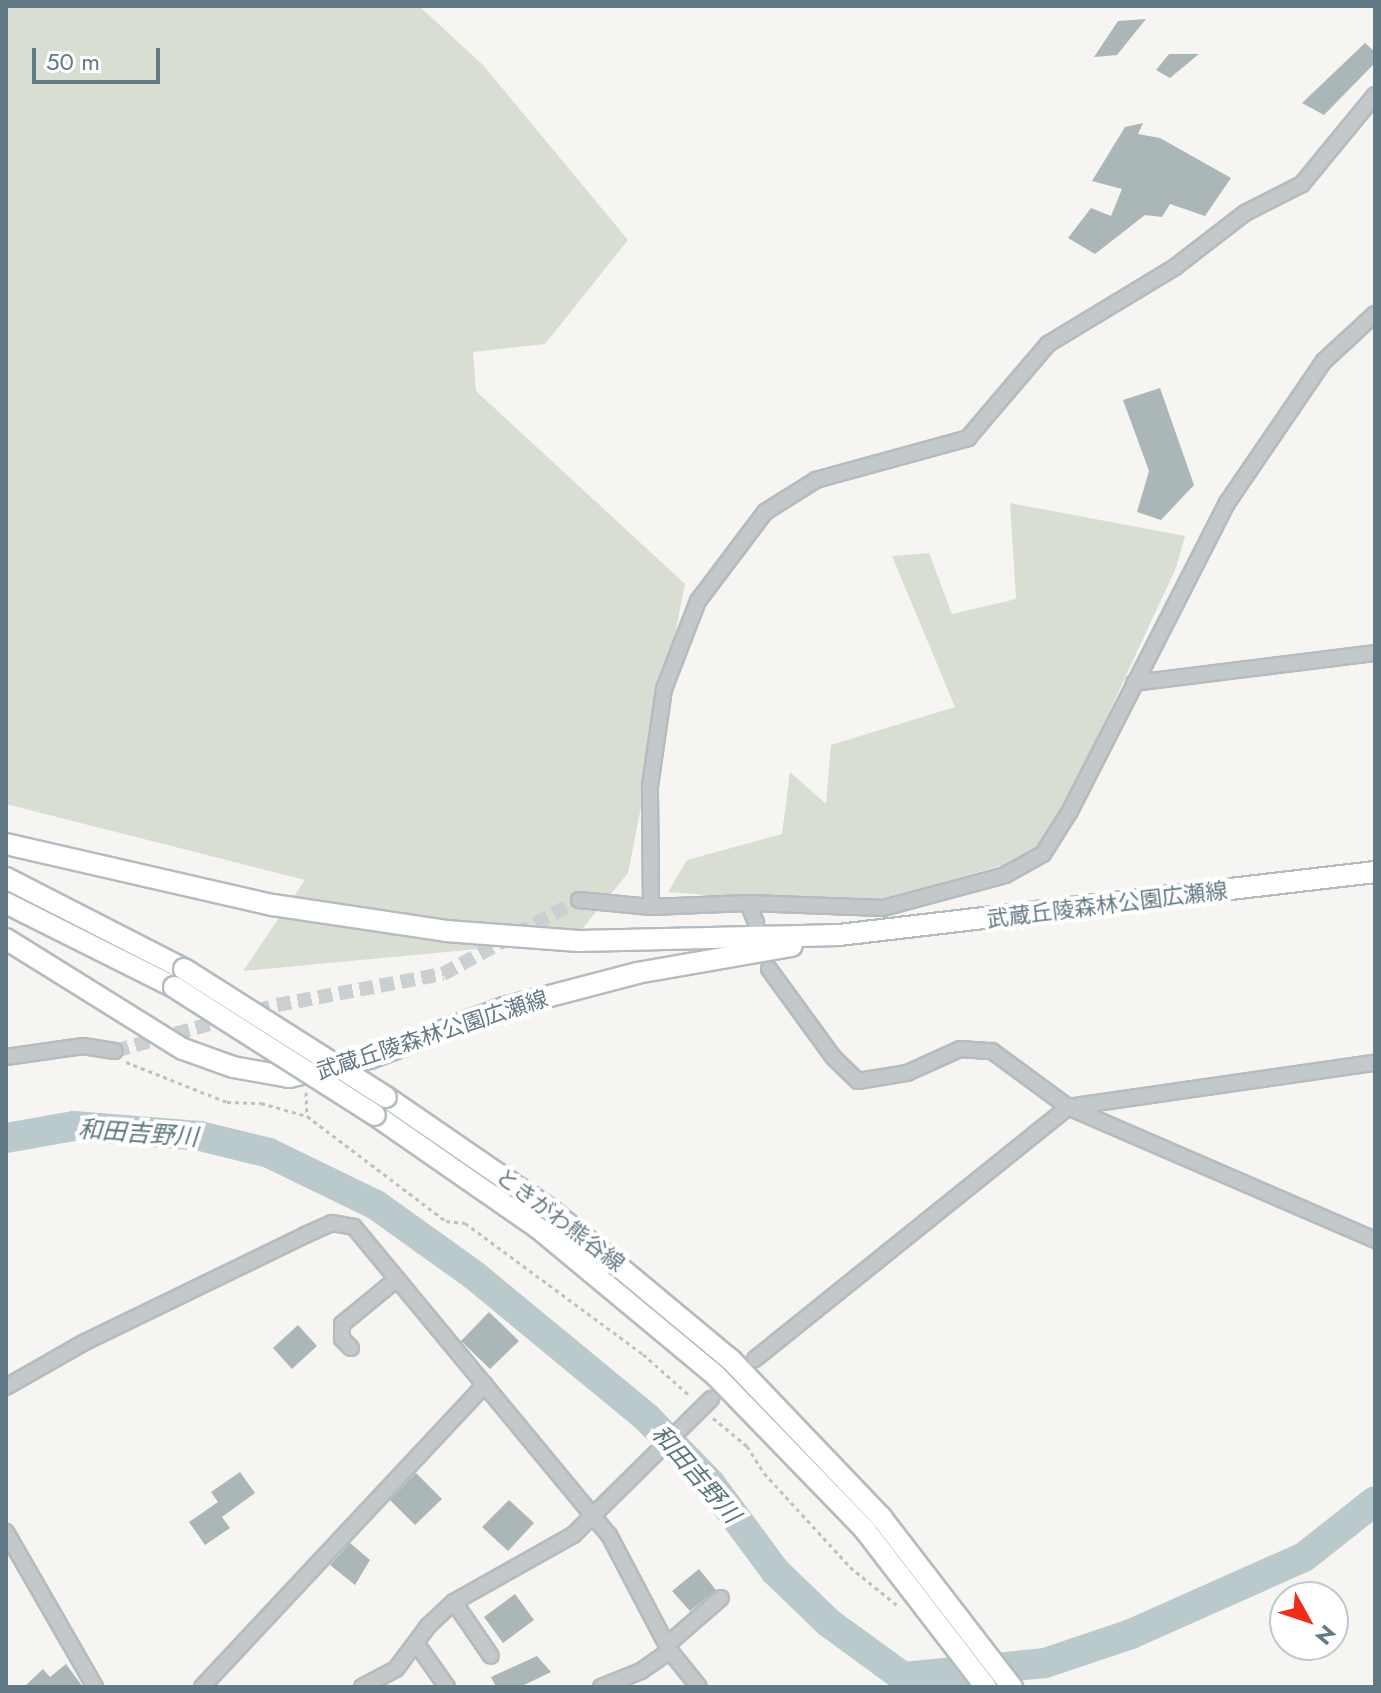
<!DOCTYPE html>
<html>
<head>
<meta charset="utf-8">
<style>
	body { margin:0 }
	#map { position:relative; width:1381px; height:1693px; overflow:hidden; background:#f6f5f1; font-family:Jost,"Noto Sans JP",sans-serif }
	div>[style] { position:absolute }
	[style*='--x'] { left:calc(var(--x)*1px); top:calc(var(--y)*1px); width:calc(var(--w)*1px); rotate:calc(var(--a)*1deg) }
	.green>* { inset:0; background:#d8ded2 }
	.river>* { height:30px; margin:-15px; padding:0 15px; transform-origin:15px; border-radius:15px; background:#bacacc }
	.building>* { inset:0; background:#abb6b9 }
	.street-tunnel>* { height:14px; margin-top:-7px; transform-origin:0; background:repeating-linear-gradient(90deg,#cad0d1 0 14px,transparent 0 21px) }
	.path>* { height:3px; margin-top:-1.5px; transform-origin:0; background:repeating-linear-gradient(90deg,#bec1c3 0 4px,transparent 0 8px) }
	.roads { filter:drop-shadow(2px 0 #b5bcbf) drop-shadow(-2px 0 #b5bcbf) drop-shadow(0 2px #b5bcbf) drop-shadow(0 -2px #b5bcbf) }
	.street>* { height:14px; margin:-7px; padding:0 7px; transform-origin:7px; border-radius:7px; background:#c3c8ca }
	.secondary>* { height:20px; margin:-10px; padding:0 10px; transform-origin:10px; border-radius:10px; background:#fff }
	.bridges { filter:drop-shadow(2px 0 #b5bcbf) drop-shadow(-2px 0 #b5bcbf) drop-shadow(0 2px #b5bcbf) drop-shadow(0 -2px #b5bcbf) }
	.secondary-bridge>* { height:20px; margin:-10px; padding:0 10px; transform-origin:10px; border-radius:10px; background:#fff }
	span { translate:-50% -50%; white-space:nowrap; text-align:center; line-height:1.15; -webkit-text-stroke:8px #fff; paint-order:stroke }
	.street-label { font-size:22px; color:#627a85 }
	.water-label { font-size:24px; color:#59767c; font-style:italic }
	.frame { position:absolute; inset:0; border:8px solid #627a85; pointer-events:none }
	.north { position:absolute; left:1269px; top:1581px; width:80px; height:80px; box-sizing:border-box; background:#fff; border:2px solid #c0cace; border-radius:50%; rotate:130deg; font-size:22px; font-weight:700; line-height:32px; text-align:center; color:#627a85 }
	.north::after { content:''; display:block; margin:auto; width:28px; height:36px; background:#f22d16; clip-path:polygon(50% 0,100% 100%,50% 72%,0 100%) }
	.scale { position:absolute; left:32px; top:48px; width:128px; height:36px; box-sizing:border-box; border:4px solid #627a85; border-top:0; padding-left:10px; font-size:24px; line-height:28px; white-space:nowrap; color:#627a85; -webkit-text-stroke:6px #fff; paint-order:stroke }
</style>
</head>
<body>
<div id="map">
	<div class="green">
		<div style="clip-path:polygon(6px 6px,419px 6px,483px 65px,628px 240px,545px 344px,473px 352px,476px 391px,685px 584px,628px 873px,573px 940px,243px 971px,305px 880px,6px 804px)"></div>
		<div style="clip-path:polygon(1010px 503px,1185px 536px,1176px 568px,1043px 854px,852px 907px,668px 892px,687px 860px,782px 834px,790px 772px,826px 804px,831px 745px,955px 707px,892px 556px,929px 553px,952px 614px,1016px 599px)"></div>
	</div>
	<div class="river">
		<div style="--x:6;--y:1138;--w:69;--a:-10"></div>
		<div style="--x:74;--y:1126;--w:126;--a:4.5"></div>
		<div style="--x:200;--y:1136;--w:71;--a:13.8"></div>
		<div style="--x:269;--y:1153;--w:119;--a:25.9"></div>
		<div style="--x:376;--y:1205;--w:122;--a:35.6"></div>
		<div style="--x:475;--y:1276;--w:223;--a:39.5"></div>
		<div style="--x:647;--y:1418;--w:91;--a:45.9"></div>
		<div style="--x:710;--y:1483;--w:109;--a:53.5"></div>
		<div style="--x:775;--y:1571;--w:75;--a:43.9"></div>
		<div style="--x:829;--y:1623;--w:92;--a:36.1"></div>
		<div style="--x:903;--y:1677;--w:143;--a:-5.6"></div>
		<div style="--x:1045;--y:1663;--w:91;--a:-18.6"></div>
		<div style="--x:1131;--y:1634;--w:189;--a:-24"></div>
		<div style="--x:1304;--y:1557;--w:90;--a:-38.3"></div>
	</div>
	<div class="building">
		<div style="clip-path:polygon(1146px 19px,1117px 55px,1094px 57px,1118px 21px)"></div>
		<div style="clip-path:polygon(1365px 43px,1375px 52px,1375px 63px,1324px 115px,1302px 103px)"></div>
		<div style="clip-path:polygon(1169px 54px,1199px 54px,1170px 78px,1156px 70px)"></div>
		<div style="clip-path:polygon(1143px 123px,1138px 134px,1160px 138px,1231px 178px,1205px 216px,1170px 204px,1162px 217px,1145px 215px,1095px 254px,1068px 238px,1091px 208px,1111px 216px,1122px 189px,1092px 181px,1125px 127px)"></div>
		<div style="clip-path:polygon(1160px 388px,1194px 485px,1161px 520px,1137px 512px,1149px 471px,1123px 400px)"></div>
		<div style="clip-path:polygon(489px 1312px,519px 1341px,490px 1369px,461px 1341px)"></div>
		<div style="clip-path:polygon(298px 1325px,317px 1346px,292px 1369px,273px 1348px)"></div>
		<div style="clip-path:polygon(240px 1472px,255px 1493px,222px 1517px,230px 1528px,205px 1545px,189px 1522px,218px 1502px,211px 1492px)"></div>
		<div style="clip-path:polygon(416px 1473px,442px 1499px,415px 1525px,390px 1500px)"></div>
		<div style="clip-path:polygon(509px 1500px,534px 1523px,508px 1551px,482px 1527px)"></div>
		<div style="clip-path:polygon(350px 1543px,370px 1560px,355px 1585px,330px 1565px)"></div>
		<div style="clip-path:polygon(699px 1569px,716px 1590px,690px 1611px,672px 1591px)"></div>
		<div style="clip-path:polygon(515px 1594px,534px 1620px,503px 1643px,484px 1617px)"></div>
		<div style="clip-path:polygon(537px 1656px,551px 1672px,520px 1687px,496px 1687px,491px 1677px)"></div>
		<div style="clip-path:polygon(66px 1664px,83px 1687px,24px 1687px,43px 1669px,50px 1677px)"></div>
	</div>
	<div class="street-tunnel">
		<div style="--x:115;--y:1051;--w:168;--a:-15.9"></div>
		<div style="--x:277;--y:1005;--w:169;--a:-10.6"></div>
		<div style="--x:443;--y:974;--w:155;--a:-28.6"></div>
	</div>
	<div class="path">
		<div style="--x:126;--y:1062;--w:109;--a:21.6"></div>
		<div style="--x:227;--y:1102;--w:34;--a:2"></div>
		<div style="--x:261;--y:1103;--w:48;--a:15.8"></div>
		<div style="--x:307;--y:1116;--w:174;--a:37.1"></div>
		<div style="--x:446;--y:1221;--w:19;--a:6"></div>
		<div style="--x:465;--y:1223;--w:221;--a:36.4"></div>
		<div style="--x:643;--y:1354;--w:63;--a:41.8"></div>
		<div style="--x:306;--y:1092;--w:24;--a:88"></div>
		<div style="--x:713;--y:1418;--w:44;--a:39.5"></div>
		<div style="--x:747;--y:1446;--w:32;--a:58"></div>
		<div style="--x:764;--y:1473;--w:127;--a:47.5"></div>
		<div style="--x:850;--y:1567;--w:60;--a:39"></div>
	</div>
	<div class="roads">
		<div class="street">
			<div style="--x:1134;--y:683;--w:243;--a:-7.1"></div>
			<div style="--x:579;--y:900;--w:72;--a:5.6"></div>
			<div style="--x:651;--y:907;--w:97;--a:-2.4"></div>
			<div style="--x:748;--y:903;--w:135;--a:2.1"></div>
			<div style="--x:883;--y:908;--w:126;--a:-15.1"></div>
			<div style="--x:1005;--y:875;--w:43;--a:-28.9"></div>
			<div style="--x:1043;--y:854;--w:51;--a:-57.9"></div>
			<div style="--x:1070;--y:811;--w:346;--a:-63"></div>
			<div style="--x:1227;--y:503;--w:172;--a:-55.7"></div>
			<div style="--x:1324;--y:361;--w:69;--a:-42.7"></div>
			<div style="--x:748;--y:903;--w:22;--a:68"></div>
			<div style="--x:651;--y:907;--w:121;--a:-90.5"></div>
			<div style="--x:650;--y:786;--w:98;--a:-81.8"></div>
			<div style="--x:664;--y:689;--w:94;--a:-68.9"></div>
			<div style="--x:698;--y:601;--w:111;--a:-53"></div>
			<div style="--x:765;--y:512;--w:60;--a:-32.1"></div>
			<div style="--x:816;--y:480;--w:158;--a:-15.4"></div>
			<div style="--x:968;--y:438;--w:123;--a:-49.6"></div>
			<div style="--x:1048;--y:344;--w:149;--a:-31.2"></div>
			<div style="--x:1175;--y:267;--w:88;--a:-37.6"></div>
			<div style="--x:1245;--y:213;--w:64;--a:-27"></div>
			<div style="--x:1302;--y:184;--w:115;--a:-50.6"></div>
			<div style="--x:769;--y:969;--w:110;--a:53.9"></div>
			<div style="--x:834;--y:1058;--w:33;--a:44"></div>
			<div style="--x:858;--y:1081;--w:50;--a:-9.3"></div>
			<div style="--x:907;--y:1073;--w:58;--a:-24.4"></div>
			<div style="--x:960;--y:1049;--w:32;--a:4"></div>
			<div style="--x:992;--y:1051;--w:94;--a:36.4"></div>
			<div style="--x:1068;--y:1107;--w:335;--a:23.4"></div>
			<div style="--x:6;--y:1057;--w:78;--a:-8.1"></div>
			<div style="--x:83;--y:1046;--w:32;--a:9"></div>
			<div style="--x:351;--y:1348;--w:13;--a:-135"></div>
			<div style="--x:342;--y:1339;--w:15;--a:-90"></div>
			<div style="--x:342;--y:1324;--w:71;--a:-39.3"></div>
			<div style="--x:755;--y:1359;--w:402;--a:-38.8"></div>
			<div style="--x:1068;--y:1107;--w:310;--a:-8.2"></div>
			<div style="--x:6;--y:1387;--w:91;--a:-29.7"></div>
			<div style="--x:85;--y:1342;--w:245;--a:-25.9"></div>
			<div style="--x:305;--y:1235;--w:30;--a:-24"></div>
			<div style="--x:332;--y:1223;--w:22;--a:10"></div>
			<div style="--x:354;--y:1227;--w:400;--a:50.4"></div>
			<div style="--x:609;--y:1535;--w:131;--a:62.3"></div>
			<div style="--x:670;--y:1651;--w:46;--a:51.1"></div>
			<div style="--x:6;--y:1532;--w:179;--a:60.1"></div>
			<div style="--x:454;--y:1602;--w:65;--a:55.6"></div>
			<div style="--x:416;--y:1643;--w:54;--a:54.8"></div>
			<div style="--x:668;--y:1644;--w:70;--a:-41"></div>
			<div style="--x:202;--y:1687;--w:414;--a:-46.9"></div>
			<div style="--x:362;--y:1687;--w:38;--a:-28"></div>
			<div style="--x:396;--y:1669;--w:54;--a:-53.3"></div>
			<div style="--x:428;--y:1626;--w:35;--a:-43"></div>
			<div style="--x:454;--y:1602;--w:137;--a:-29.4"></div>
			<div style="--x:573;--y:1535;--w:194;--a:-44.6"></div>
			<div style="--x:601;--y:1687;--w:43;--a:-21.8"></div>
			<div style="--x:641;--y:1671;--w:35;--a:-35"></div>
		</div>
		<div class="secondary">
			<div style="--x:6;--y:844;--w:274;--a:12.9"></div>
			<div style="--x:273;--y:905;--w:175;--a:8.5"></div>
			<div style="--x:446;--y:931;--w:133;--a:4.3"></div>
			<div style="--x:579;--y:941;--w:260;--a:-1.3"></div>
			<div style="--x:839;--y:935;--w:540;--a:-6.7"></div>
			<div style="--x:6;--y:878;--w:200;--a:27.1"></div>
			<div style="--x:6;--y:903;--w:188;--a:26.6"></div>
			<div style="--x:6;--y:939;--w:208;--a:31.9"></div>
			<div style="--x:183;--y:1049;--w:53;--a:19.8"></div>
			<div style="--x:233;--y:1067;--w:57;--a:10.1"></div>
			<div style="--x:289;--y:1077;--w:83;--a:-13.2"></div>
			<div style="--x:370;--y:1058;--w:143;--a:-20.5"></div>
			<div style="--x:504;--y:1008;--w:138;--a:-14.7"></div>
			<div style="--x:637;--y:973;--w:157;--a:-9.9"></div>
			<div style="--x:386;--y:1097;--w:201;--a:34.5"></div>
			<div style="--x:552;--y:1211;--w:233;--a:39.8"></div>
			<div style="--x:731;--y:1360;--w:217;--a:46.3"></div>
			<div style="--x:881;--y:1517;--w:215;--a:52.4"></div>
			<div style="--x:375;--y:1115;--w:198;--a:34.7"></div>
			<div style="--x:538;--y:1228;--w:230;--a:39.7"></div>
			<div style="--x:715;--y:1375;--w:216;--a:45.9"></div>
			<div style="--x:865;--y:1530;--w:198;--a:52.4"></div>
		</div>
	</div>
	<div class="bridges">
		<div class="secondary-bridge">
			<div style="--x:184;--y:969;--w:239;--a:32.4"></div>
			<div style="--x:174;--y:987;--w:238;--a:32.5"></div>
		</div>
	</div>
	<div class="street-label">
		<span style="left:1107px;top:905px;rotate:-7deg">武蔵丘陵森林公園広瀬線</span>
		<span style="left:432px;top:1035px;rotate:-18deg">武蔵丘陵森林公園広瀬線</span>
		<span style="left:560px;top:1220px;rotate:37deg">ときがわ熊谷線</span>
	</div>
	<div class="water-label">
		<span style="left:138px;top:1133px;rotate:4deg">和田吉野川</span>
		<span style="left:696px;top:1474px;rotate:49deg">和田吉野川</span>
	</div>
	<div class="frame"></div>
	<div class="north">N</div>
	<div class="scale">50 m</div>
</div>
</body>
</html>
